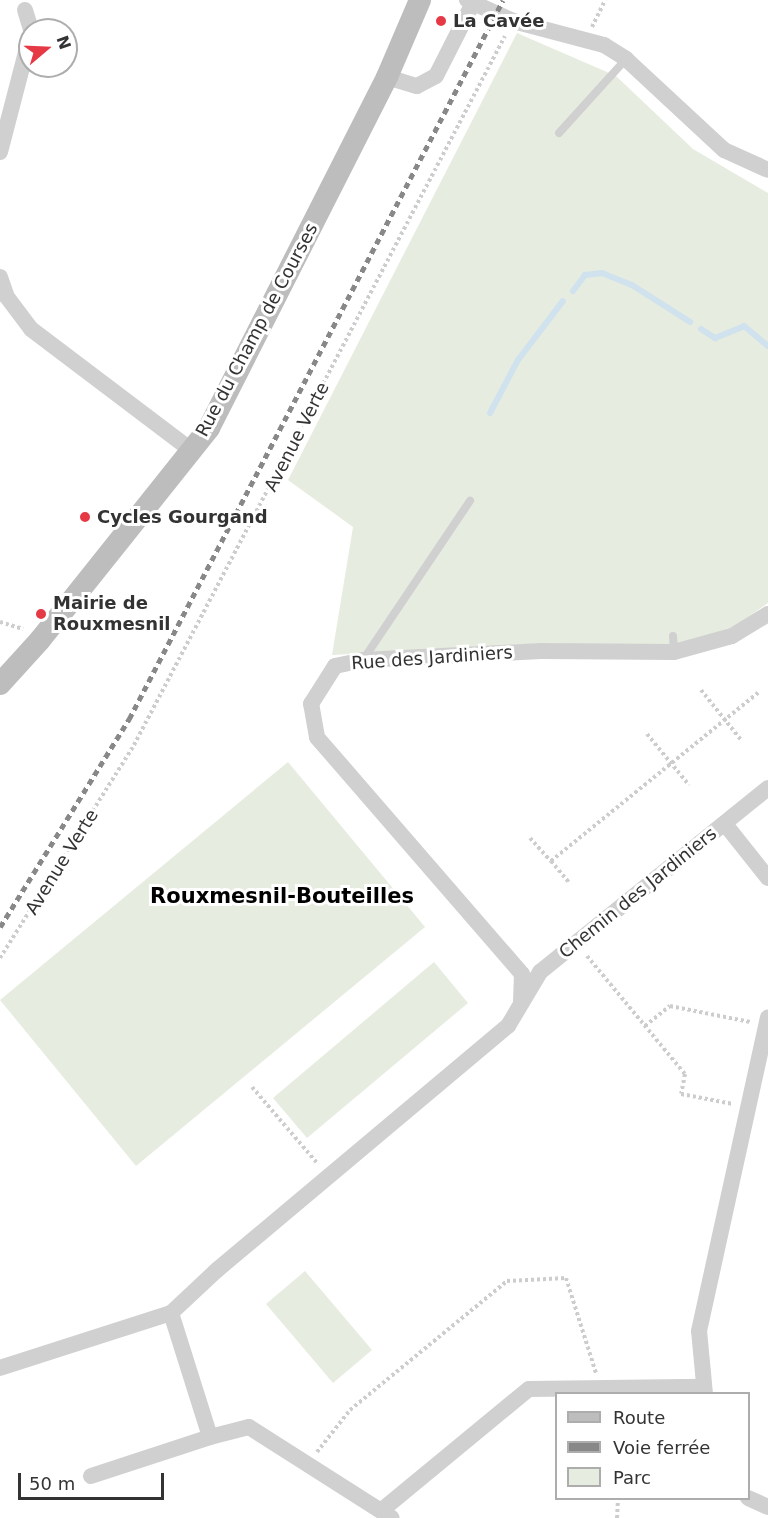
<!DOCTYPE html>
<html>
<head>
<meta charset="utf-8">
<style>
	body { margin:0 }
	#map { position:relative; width:768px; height:1518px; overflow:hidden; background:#fff; font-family:"DejaVu Sans",sans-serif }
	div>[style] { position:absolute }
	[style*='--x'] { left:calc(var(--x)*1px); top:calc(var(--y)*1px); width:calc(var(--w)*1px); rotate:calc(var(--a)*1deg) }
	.green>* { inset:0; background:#e6ecdf }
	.stream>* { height:6px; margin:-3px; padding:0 3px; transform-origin:3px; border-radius:3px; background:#cfe2ee }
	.path>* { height:4px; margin-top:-2px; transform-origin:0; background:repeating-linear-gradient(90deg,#cdcdcd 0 3px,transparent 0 6px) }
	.service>* { height:8px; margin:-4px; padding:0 4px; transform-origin:4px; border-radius:4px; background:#d0d0d0 }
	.minor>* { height:16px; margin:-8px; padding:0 8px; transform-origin:8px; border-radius:8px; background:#d0d0d0 }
	.secondary>* { height:22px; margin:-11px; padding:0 11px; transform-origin:11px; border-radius:11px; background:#bdbdbd }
	.rail>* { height:4.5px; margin-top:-2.25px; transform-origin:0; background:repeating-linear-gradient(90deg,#888 0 6px,transparent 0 10.5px) }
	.dots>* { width:16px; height:16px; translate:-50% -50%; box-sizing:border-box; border:3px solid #fff; border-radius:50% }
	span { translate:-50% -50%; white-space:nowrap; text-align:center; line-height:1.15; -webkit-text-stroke:6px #fff; paint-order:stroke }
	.poi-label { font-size:18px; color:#333; font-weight:700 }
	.left { translate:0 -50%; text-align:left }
	.street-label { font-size:18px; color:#333 }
	.quarter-label { font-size:21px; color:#000; font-weight:700 }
	.legend { position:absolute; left:555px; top:1392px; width:195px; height:108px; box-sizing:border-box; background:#fff; border:2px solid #adadad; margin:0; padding:8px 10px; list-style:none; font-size:18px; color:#333 }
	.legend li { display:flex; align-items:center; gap:12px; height:30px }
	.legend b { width:30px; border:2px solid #adadad }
	.north { position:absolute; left:18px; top:18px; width:60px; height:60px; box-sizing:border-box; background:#fff; border:2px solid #adadad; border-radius:50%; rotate:71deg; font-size:16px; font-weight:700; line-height:24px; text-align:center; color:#333 }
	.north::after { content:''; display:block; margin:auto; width:21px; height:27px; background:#e63946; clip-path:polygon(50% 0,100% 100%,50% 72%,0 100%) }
	.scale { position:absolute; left:18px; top:1473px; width:146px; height:27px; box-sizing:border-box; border:3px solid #333; border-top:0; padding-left:8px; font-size:18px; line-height:21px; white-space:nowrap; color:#333; -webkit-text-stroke:4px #fff; paint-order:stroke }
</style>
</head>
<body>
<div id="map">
	<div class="green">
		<div style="clip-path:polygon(517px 33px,616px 76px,693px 149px,768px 193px,768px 603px,735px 626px,677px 648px,546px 643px,332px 655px,353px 527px,288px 480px)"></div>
		<div style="clip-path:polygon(288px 762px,425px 927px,136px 1166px,0 1000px)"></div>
		<div style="clip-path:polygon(434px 962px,468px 1003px,307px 1138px,273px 1098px)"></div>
		<div style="clip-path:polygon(305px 1271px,372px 1350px,333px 1383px,266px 1304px)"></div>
	</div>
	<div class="stream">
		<div style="--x:573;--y:291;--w:20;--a:-53"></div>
		<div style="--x:585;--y:275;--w:17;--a:-7"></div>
		<div style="--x:602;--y:273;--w:32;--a:22"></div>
		<div style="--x:632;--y:285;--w:69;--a:32.5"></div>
		<div style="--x:701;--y:329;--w:17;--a:33"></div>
		<div style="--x:715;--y:338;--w:31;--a:-22"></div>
		<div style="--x:744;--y:326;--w:31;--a:40"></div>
		<div style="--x:490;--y:413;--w:60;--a:-62.2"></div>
		<div style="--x:518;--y:360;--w:74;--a:-52.7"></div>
	</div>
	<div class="path">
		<div style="--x:592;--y:27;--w:30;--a:-64"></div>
		<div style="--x:0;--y:622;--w:24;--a:17"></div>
		<div style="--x:701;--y:690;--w:65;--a:51.2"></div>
		<div style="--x:647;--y:734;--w:66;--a:50.5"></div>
		<div style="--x:530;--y:838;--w:31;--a:48"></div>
		<div style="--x:551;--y:861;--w:267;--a:-39.1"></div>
		<div style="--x:551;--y:861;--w:30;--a:50"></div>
		<div style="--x:587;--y:956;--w:153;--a:50.3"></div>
		<div style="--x:685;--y:1074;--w:20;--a:101"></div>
		<div style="--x:681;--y:1094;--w:53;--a:10.9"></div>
		<div style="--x:0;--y:958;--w:252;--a:-57.8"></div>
		<div style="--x:134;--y:745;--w:800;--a:-62.38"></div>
		<div style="--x:645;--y:1026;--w:32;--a:-39"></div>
		<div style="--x:670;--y:1006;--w:82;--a:11.3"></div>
		<div style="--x:252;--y:1087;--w:101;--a:49.4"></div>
		<div style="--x:317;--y:1452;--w:53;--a:-51.8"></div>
		<div style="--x:350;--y:1410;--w:203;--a:-39.4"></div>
		<div style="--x:507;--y:1281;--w:59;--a:-2.9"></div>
		<div style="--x:566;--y:1278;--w:100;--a:72.5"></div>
		<div style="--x:617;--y:1518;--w:20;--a:-87"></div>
	</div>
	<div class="service">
		<div style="--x:559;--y:133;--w:100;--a:-47.8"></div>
		<div style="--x:673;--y:636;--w:16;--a:86"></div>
		<div style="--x:363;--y:660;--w:192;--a:-56.1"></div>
	</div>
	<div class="minor">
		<div style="--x:467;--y:0;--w:51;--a:24.5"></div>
		<div style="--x:513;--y:21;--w:94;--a:14.8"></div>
		<div style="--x:604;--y:45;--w:26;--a:32"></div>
		<div style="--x:626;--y:59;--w:134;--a:42.9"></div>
		<div style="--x:724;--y:150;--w:48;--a:24.4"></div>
		<div style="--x:25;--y:10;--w:21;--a:73"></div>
		<div style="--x:387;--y:77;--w:31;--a:17"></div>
		<div style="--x:417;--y:86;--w:21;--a:-28"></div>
		<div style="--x:436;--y:76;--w:82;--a:-63.1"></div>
		<div style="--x:0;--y:152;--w:119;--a:-75.4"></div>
		<div style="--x:0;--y:277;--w:21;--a:71"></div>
		<div style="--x:7;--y:297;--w:40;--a:53"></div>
		<div style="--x:31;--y:329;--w:201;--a:37.1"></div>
		<div style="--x:725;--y:824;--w:69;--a:51.5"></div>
		<div style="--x:521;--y:1002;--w:28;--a:-88"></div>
		<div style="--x:522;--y:974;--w:313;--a:-130.9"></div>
		<div style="--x:317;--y:737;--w:34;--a:-100"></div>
		<div style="--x:311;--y:704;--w:45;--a:-57.7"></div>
		<div style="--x:335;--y:666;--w:29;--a:-12"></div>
		<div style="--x:363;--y:660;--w:178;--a:-2.9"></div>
		<div style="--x:541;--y:651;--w:133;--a:0.4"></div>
		<div style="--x:674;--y:652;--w:60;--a:-15.4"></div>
		<div style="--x:732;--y:636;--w:42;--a:-31.4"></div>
		<div style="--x:171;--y:1313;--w:130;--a:72.5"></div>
		<div style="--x:210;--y:1437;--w:40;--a:-14.4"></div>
		<div style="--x:249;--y:1427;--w:169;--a:32.5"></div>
		<div style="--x:0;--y:1368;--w:180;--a:-17.8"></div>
		<div style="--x:171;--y:1313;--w:63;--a:-43.1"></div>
		<div style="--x:217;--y:1270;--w:380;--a:-40"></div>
		<div style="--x:508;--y:1026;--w:63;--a:-59.3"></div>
		<div style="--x:540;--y:972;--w:293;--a:-38.9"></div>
		<div style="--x:705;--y:1394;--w:63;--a:-95.4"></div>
		<div style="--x:699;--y:1331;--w:321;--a:-77.6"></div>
		<div style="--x:91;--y:1476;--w:125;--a:-18.1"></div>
		<div style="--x:748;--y:1498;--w:22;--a:24"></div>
		<div style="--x:382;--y:1510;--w:190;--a:-39.5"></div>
		<div style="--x:529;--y:1389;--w:175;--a:-0.7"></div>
	</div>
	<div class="secondary">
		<div style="--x:0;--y:684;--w:59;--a:-47.7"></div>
		<div style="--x:40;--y:640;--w:271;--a:-51.4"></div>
		<div style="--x:209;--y:428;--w:394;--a:-63.1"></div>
		<div style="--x:387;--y:77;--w:84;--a:-66.8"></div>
	</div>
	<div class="rail">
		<div style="--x:0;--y:927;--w:245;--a:-58.2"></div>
		<div style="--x:129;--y:719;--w:810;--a:-62.52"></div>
	</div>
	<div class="dots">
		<div style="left:441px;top:21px;background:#e63946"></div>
		<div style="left:85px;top:517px;background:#e63946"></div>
		<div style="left:41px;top:614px;background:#e63946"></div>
	</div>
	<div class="poi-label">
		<span class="left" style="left:453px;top:21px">La Cavée</span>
		<span class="left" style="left:97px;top:517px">Cycles Gourgand</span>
		<span class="left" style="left:53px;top:614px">Mairie de<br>Rouxmesnil</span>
	</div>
	<div class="street-label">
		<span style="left:257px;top:330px;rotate:-62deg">Rue du Champ de Courses</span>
		<span style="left:297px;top:437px;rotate:-63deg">Avenue Verte</span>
		<span style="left:432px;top:658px;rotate:-4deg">Rue des Jardiniers</span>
		<span style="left:62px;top:862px;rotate:-58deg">Avenue Verte</span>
		<span style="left:638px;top:893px;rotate:-39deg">Chemin des Jardiniers</span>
	</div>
	<div class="quarter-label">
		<span style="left:282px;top:896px">Rouxmesnil-Bouteilles</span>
	</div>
	<ul class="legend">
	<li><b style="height:8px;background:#bdbdbd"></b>Route</li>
	<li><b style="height:8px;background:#888"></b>Voie ferrée</li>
	<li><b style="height:16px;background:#e6ecdf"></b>Parc</li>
	</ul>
	<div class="north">N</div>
	<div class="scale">50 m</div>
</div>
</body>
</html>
